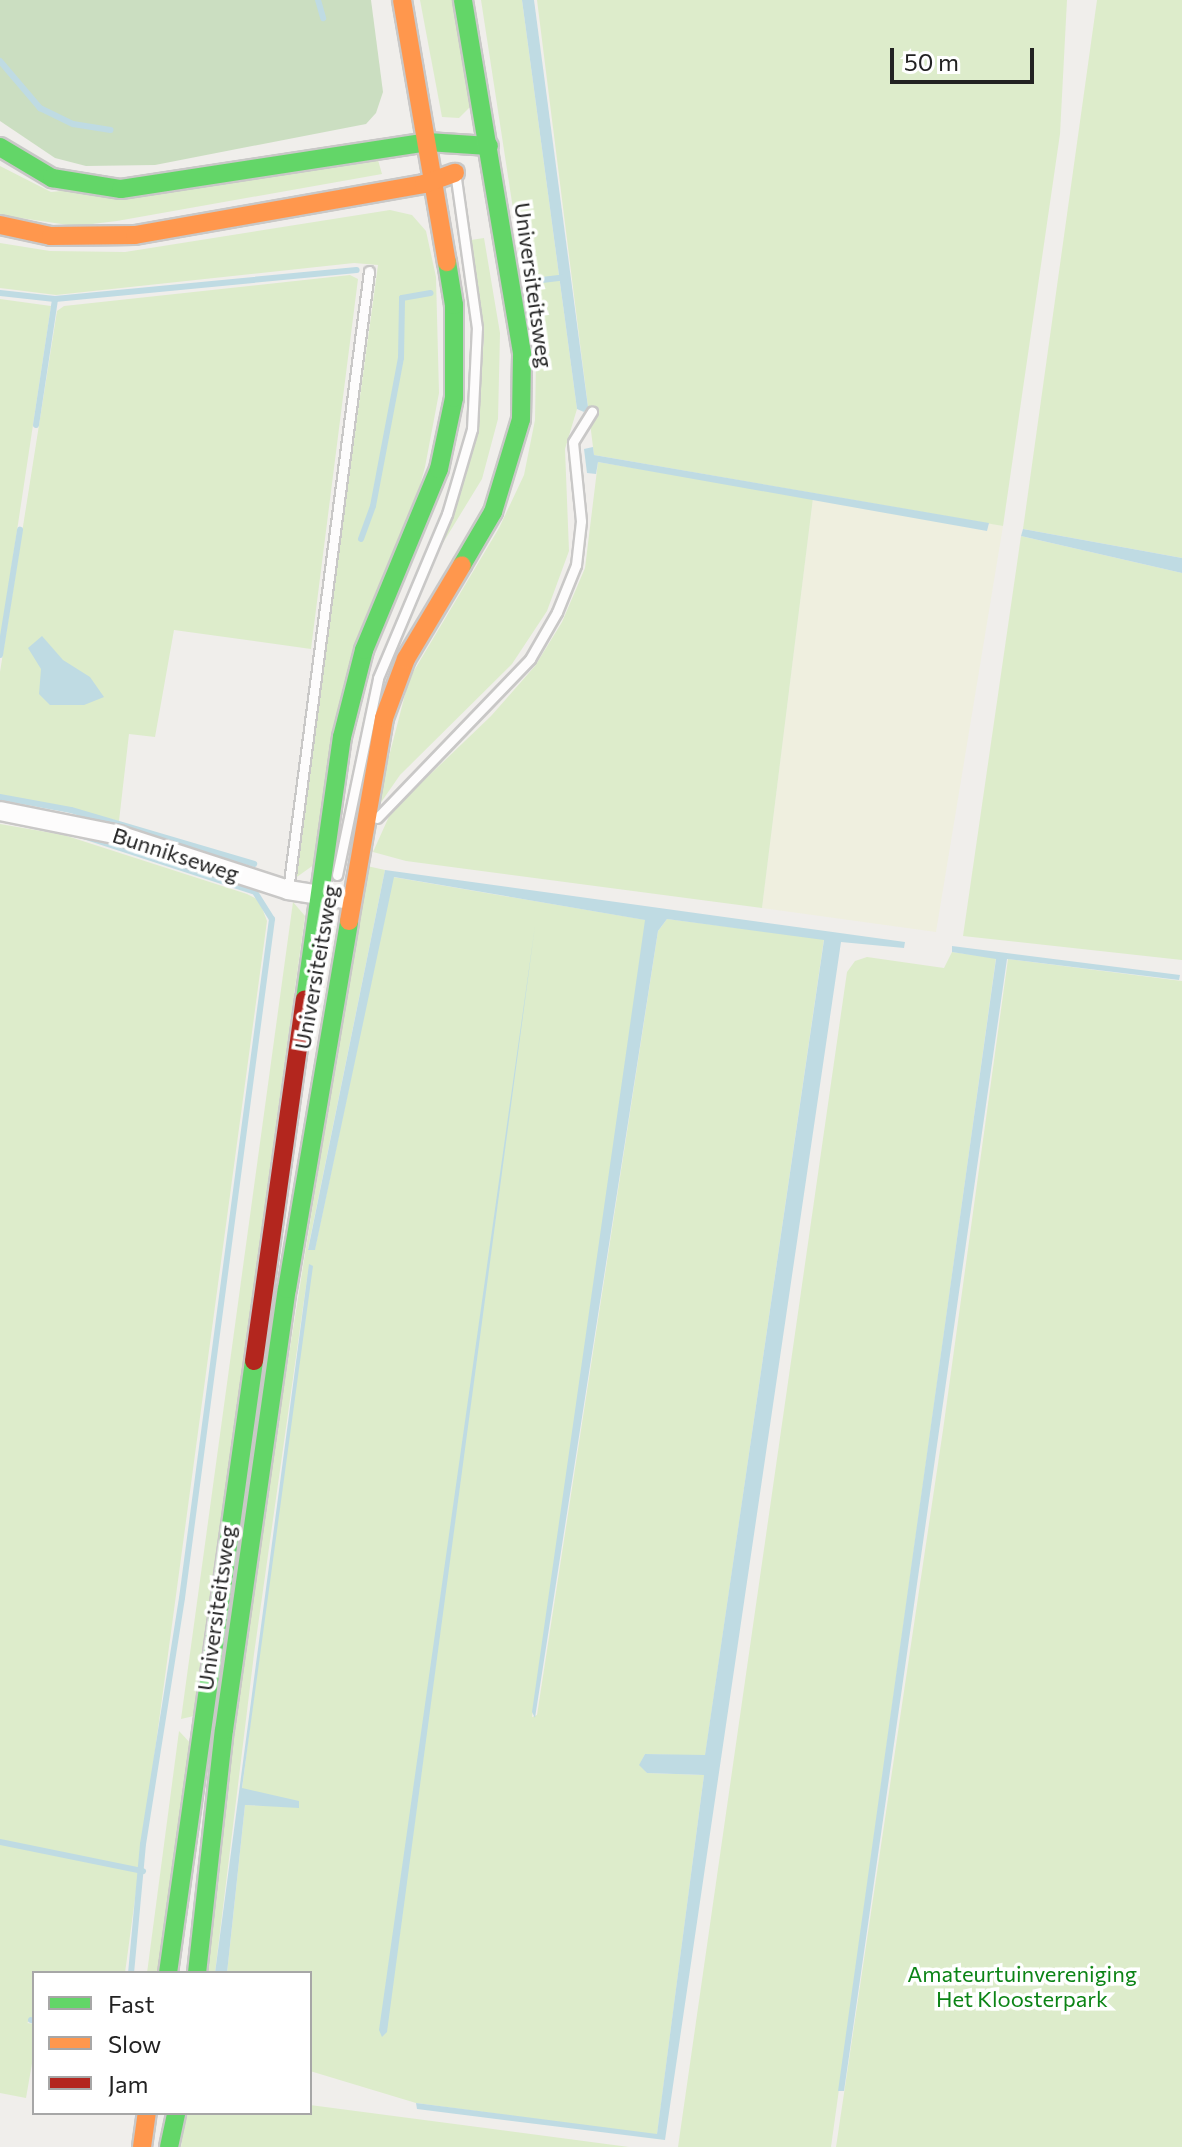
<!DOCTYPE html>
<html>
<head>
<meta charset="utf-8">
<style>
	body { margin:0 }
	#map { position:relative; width:1182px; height:2147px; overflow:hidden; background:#f0eeeb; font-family:Commissioner,sans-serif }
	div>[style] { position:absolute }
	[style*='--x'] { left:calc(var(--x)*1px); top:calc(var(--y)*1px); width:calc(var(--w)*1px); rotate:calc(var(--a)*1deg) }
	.farmland>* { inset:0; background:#efefdf }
	.grass>* { inset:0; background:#ddeccb }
	.forest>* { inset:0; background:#cbdec1 }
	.water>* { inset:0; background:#bfdbe3 }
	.stream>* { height:6px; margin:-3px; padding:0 3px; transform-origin:3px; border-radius:3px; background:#bfdbe3 }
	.roads { filter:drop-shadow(2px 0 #c9c8c7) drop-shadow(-2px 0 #c9c8c7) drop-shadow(0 2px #c9c8c7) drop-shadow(0 -2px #c9c8c7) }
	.lane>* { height:9px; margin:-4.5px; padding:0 4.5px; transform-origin:4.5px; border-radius:4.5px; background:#fdfcfc }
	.street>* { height:18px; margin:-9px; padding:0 9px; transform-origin:9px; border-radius:9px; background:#fdfcfc }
	.fast>* { height:18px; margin:-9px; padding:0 9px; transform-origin:9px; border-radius:9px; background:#63d668 }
	.slow>* { height:18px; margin:-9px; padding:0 9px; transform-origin:9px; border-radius:9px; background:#ff974d }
	.jam>* { height:18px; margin:-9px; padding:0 9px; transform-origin:9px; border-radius:9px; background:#b3261e }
	span { translate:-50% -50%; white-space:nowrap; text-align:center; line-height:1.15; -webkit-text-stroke:7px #fff; paint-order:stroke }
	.street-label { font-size:22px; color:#222 }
	.park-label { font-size:22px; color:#0c8416 }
	.legend { position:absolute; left:32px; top:1971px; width:280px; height:144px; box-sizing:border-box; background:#fff; border:2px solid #a7a7a7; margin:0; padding:10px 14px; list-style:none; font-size:24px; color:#222 }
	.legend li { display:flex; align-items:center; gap:16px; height:40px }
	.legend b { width:40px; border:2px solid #a7a7a7 }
	.scale { position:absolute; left:890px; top:48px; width:144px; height:36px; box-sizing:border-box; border:4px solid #222; border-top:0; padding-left:10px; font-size:24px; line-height:28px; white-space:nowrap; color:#222; -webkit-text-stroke:6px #fff; paint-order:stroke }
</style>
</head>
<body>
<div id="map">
	<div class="farmland">
		<div style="clip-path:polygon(813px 498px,987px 531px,989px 523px,1003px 526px,936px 932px,762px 908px)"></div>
	</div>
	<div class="grass">
		<div style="clip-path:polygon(420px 0,453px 0,470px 107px,459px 118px,442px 117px)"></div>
		<div style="clip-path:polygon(481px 0,522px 0,577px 409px,565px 449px,569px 551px,547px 611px,512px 664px,400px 775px,375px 811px,409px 679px,499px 528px,524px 475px,535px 420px,536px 359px)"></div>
		<div style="clip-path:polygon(537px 0,1067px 0,1060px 134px,1003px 526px,594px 455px)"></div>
		<div style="clip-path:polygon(1097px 0,1182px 0,1182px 558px,1023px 529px)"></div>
		<div style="clip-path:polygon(378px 160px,382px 174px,117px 221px,75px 226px,0 215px,0 166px,51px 192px)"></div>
		<div style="clip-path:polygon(390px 210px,412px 215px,426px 231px,436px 277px,439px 393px,425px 467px,315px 864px,294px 879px,378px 265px,354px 263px,56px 295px,0 288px,0 243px,50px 251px,125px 252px)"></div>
		<div style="clip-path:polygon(484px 238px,500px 333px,498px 419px,482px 479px,430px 564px,473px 445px,484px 340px,471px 240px)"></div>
		<div style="clip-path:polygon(350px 275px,358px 279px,311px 649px,174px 630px,155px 737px,129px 734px,119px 821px,0 795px,0 672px,57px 311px,64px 306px)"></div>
		<div style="clip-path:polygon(0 299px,51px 306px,0 643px)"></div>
		<div style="clip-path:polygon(598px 462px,813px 498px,762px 908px,406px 861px,373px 852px,391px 812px,491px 716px,535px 666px,562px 622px,585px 568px)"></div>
		<div style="clip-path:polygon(1021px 536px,1182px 573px,1182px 960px,963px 936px)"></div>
		<div style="clip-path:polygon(0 824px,64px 835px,247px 894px,259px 900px,267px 921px,125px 1973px,34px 1973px,34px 2018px,27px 2023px,34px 2024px,34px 2052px,26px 2098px,0 2093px)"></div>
		<div style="clip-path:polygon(367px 866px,385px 870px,308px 1249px,315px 1249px,393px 877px,646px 920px,532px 1717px,537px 1715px,658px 931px,667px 919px,824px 939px,705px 1756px,645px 1754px,640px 1764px,647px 1773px,704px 1775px,657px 2135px,416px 2103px,310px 2071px,310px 1973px,227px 1973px,245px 1805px,299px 1807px,242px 1789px,309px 1265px,254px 1654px,215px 1973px,202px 1973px,222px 1774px)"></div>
		<div style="clip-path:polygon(293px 902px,305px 916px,194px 1716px,181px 1719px)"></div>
		<div style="clip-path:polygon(952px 952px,996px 958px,831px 2147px,678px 2147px,847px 972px,855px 961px,867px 957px,944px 968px)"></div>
		<div style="clip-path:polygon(1008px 959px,1182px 981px,1182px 2147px,836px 2147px,943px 1430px)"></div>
		<div style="clip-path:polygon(179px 1731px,193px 1746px,162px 1973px,147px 1973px)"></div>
		<div style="clip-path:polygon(310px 2105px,629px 2147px,181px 2147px,186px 2113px,310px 2113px)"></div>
	</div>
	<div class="forest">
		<div style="clip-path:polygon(0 0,371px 0,383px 92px,376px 113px,366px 124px,155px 165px,86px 166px,55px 158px,0 121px)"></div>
	</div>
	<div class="water">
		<div style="clip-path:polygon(522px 0,534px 0,588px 407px,584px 412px,577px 409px)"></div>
		<div style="clip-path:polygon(593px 447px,594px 455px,989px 523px,987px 531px,598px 462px,596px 474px,587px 473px,584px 449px)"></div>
		<div style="clip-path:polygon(1023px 529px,1182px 558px,1182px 573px,1021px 536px)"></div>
		<div style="clip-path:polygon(42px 636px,63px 660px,90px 677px,104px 697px,84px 705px,50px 705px,39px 694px,41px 669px,28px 648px)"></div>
		<div style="clip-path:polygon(385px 870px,905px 942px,904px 948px,841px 942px,665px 2140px,417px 2109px,416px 2103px,657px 2134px,704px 1775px,647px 1773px,639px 1765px,645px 1754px,705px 1755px,824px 940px,667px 919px,658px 931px,535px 1718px,532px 1712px,645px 920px,394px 877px,315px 1250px,308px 1250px)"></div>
		<div style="clip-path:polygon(535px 926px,387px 2032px,382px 2037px,379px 2030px)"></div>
		<div style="clip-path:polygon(952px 946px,1180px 975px,1179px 980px,1007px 959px,844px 2091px,838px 2091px,996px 959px,952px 952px)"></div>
		<div style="clip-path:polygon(309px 1264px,313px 1266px,242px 1788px,299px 1801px,299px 1808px,245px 1805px,227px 1973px,215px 1973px)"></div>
	</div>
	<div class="stream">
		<div style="--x:318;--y:0;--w:19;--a:74"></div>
		<div style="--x:0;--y:61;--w:62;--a:49.6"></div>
		<div style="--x:40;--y:108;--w:37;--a:26"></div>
		<div style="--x:73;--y:124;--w:38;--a:9"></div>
		<div style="--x:534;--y:281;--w:31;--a:-7"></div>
		<div style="--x:0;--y:293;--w:55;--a:6.2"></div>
		<div style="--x:55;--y:299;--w:303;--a:-5.5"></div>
		<div style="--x:36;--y:425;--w:127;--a:-81.4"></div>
		<div style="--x:361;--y:539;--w:35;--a:-70"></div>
		<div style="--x:373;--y:506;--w:151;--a:-79.3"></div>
		<div style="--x:401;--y:358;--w:60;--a:-89"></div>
		<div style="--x:402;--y:298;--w:29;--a:-10"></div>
		<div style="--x:0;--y:655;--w:127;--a:-80.9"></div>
		<div style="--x:0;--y:797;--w:72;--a:10.4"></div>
		<div style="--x:71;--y:810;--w:191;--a:16.4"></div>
		<div style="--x:83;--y:836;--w:181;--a:18"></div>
		<div style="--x:255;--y:892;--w:32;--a:58"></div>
		<div style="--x:272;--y:919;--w:685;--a:97.55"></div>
		<div style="--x:182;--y:1598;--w:249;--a:99"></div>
		<div style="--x:143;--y:1844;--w:130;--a:95.3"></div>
		<div style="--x:0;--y:1842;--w:146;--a:11.5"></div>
		<div style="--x:31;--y:2020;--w:3;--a:18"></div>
	</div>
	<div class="roads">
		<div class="lane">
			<div style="--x:377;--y:818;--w:221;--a:-46.1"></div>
			<div style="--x:530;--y:659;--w:54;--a:-60.1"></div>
			<div style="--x:557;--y:612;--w:51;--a:-68"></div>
			<div style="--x:576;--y:565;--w:44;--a:-83.5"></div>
			<div style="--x:581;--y:521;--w:79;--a:-95.8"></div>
			<div style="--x:573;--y:442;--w:36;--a:-58"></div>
			<div style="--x:337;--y:875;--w:201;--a:-78.2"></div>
			<div style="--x:378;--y:678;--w:178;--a:-67.2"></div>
			<div style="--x:447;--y:514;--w:89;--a:-73.6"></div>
			<div style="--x:472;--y:429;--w:101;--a:-87.2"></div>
			<div style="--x:477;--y:328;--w:151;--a:-98"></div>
			<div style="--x:288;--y:890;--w:624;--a:-82.54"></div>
		</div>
		<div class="street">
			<div style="--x:0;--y:811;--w:121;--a:11.4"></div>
			<div style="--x:119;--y:835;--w:178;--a:18"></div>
			<div style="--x:288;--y:890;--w:64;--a:9"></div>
		</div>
		<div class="fast">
			<div style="--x:0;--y:147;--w:61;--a:30.8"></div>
			<div style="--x:52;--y:178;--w:70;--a:9.1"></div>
			<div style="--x:121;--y:189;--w:310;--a:-8.7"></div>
			<div style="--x:427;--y:142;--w:62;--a:3.7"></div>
			<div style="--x:462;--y:565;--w:61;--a:-59.7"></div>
			<div style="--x:493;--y:512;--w:97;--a:-73.2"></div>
			<div style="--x:521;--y:419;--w:66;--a:-89.1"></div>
			<div style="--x:522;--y:353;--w:358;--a:-99.5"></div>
			<div style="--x:305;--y:1000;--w:266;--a:-82"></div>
			<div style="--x:342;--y:737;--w:90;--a:-75.8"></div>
			<div style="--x:364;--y:650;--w:196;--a:-67.5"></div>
			<div style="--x:439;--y:469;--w:73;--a:-78.1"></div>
			<div style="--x:454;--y:398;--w:93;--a:-90"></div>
			<div style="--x:454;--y:305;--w:44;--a:-99.2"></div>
			<div style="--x:168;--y:1973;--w:618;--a:-82"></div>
			<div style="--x:197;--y:1973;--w:244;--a:-83.7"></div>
			<div style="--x:224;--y:1730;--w:445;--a:-81.9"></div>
			<div style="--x:287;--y:1289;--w:373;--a:-80.4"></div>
			<div style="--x:169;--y:2147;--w:35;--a:-78"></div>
		</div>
		<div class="slow">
			<div style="--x:402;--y:0;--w:266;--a:80.3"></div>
			<div style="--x:0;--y:225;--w:52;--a:12.2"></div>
			<div style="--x:51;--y:236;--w:84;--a:-0.7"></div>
			<div style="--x:135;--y:235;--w:293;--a:-10"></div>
			<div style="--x:424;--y:184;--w:33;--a:-20"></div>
			<div style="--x:349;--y:921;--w:206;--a:-80.2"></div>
			<div style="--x:384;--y:718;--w:63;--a:-69.6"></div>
			<div style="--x:406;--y:659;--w:109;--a:-59.2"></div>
			<div style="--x:142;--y:2147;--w:34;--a:-82"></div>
		</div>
		<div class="jam">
			<div style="--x:254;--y:1361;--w:365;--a:-82"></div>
		</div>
	</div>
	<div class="street-label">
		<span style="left:534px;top:285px;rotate:82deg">Universiteitsweg</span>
		<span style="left:176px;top:854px;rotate:18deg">Bunnikseweg</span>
		<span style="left:316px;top:967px;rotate:-80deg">Universiteitsweg</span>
		<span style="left:216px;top:1608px;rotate:-82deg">Universiteitsweg</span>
	</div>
	<div class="park-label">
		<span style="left:1022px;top:1986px">Amateurtuinvereniging<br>Het Kloosterpark</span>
	</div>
	<ul class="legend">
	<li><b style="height:10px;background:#63d668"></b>Fast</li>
	<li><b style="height:10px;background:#ff974d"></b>Slow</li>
	<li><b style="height:10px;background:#b3261e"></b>Jam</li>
	</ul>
	<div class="scale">50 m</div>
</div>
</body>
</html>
